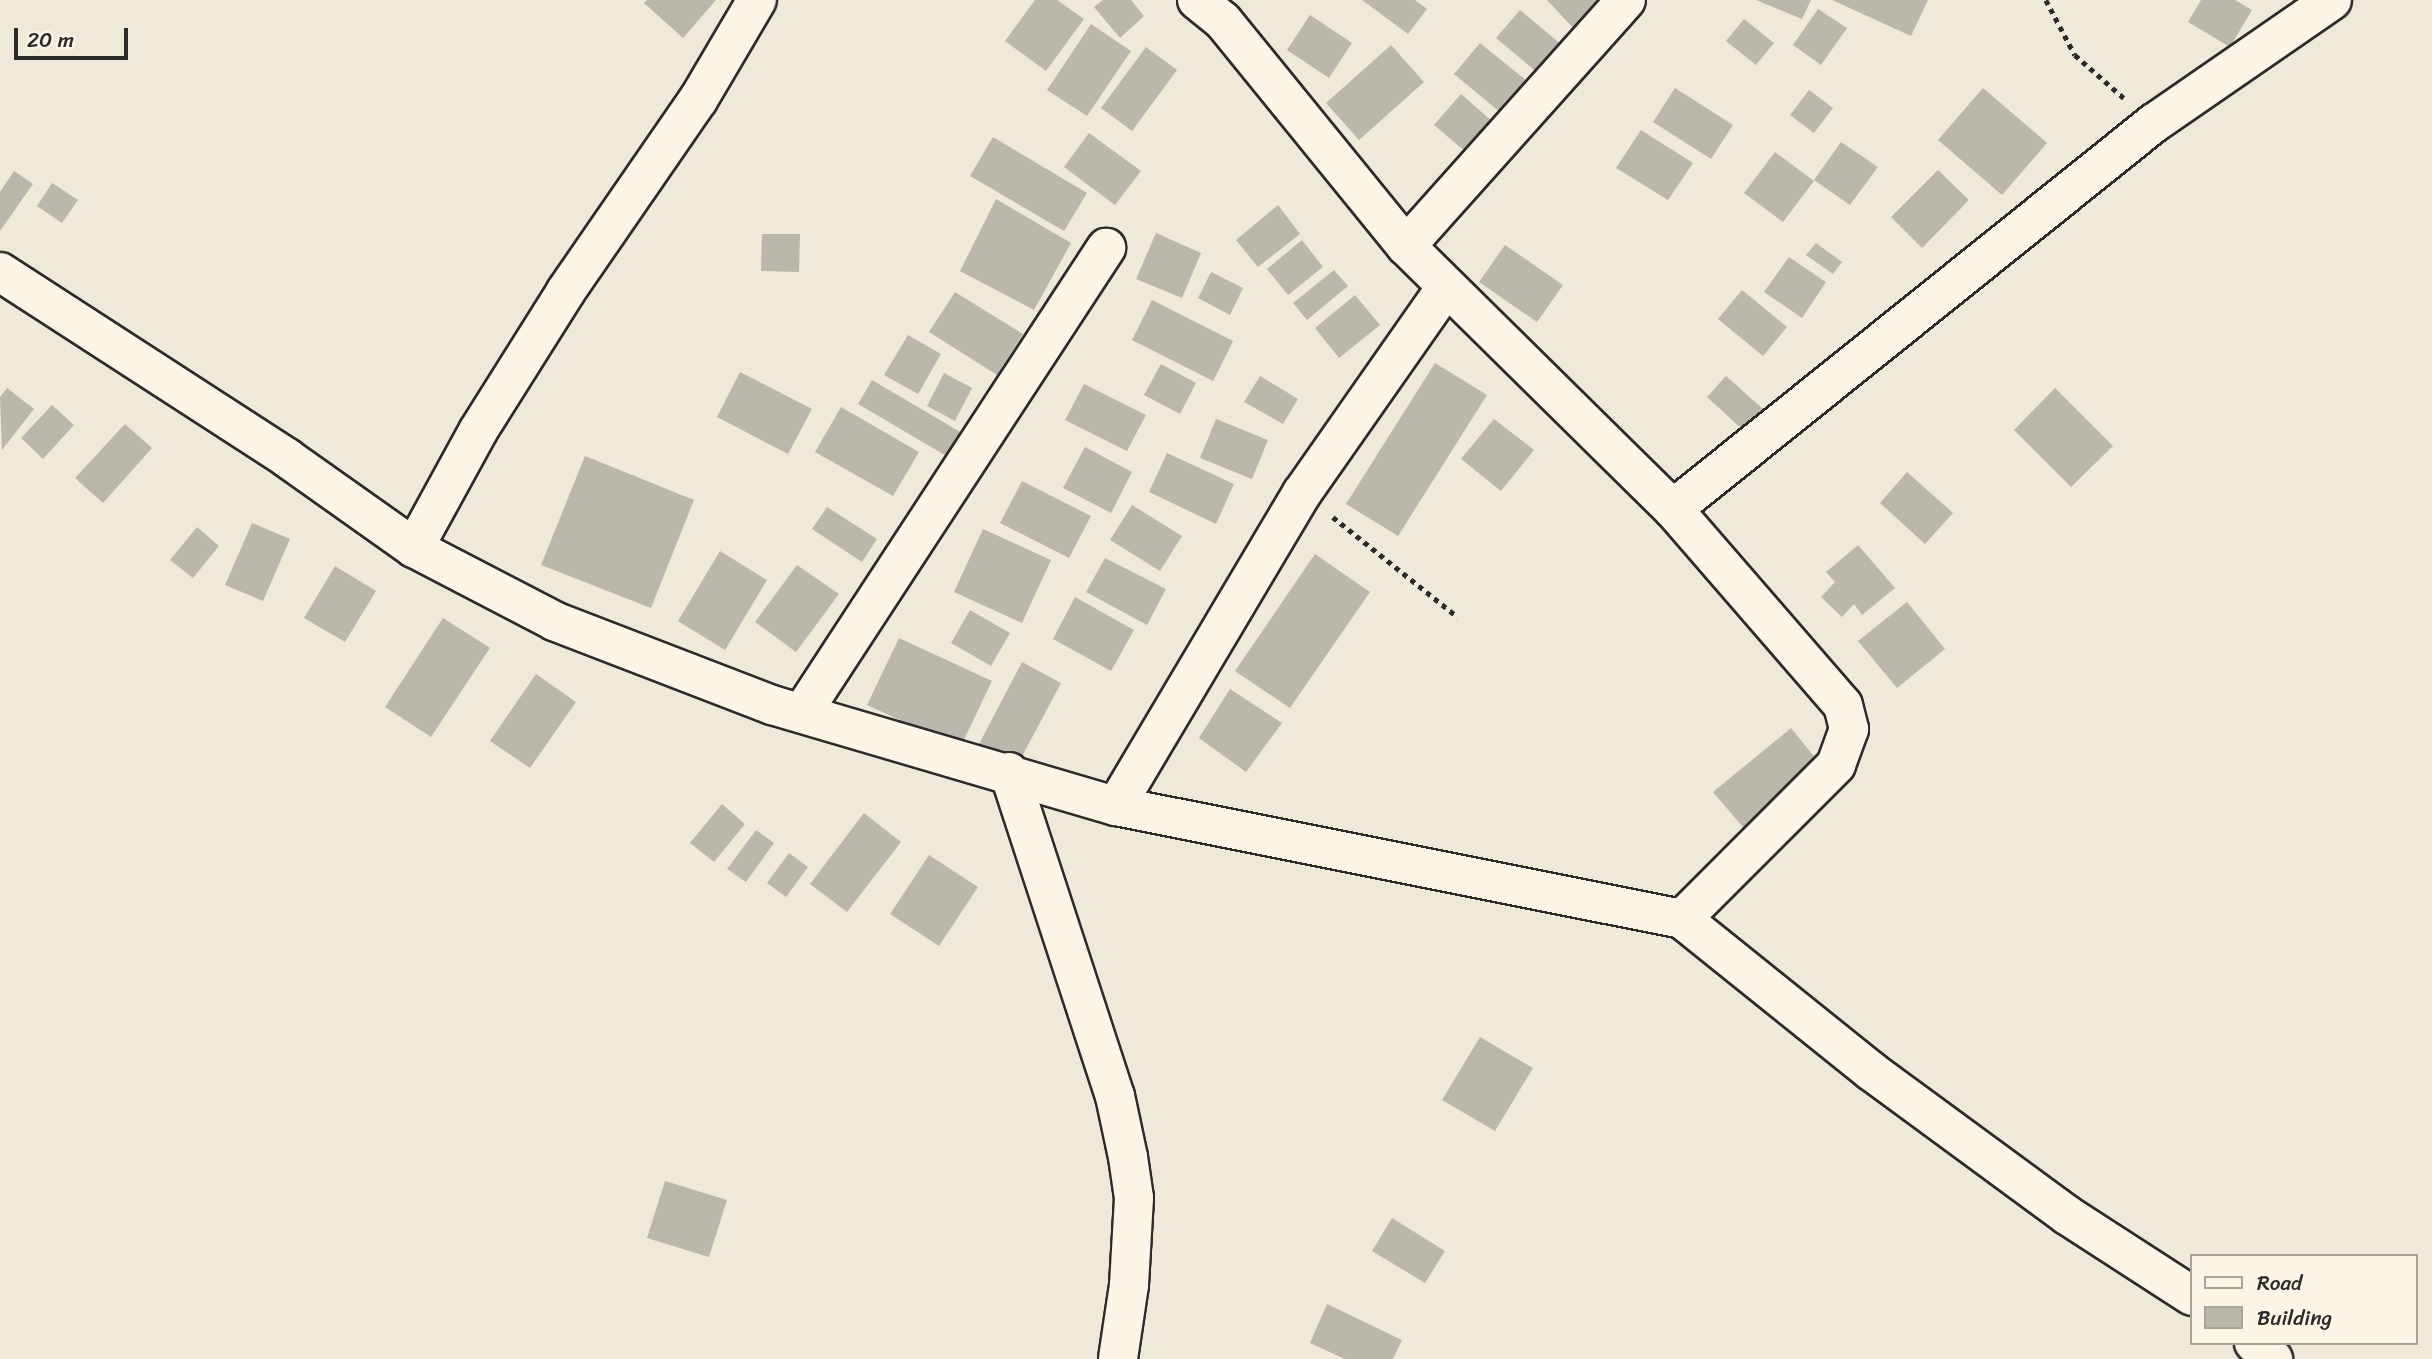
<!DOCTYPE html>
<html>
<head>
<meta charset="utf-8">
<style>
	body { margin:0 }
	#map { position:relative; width:2432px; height:1359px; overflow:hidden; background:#efe9da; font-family:Sriracha,sans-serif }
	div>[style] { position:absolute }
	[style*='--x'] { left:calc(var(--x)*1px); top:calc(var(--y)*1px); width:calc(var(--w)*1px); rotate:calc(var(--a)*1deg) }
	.building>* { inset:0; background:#bcb7ac }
	.path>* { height:4.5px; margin-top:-2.25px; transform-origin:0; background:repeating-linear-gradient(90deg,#2b2b2b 0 5px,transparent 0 10px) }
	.roads { filter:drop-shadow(2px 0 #2b2b2b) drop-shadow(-2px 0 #2b2b2b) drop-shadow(0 2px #2b2b2b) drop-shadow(0 -2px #2b2b2b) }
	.street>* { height:38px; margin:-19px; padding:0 19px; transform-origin:19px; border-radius:19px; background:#fcf5e5 }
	span { translate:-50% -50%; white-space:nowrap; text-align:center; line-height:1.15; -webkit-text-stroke:5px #fcf5e5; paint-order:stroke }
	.legend { position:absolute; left:2190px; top:1254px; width:228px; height:91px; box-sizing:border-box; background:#fcf5e5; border:2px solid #a8a49b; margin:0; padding:9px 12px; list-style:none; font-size:21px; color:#2b2b2b }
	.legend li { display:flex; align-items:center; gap:14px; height:35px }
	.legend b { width:35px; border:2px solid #a8a49b }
	.scale { position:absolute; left:14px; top:28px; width:114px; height:32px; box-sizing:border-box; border:4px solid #2b2b2b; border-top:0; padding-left:9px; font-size:21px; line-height:24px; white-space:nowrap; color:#2b2b2b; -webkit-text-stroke:5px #fcf5e5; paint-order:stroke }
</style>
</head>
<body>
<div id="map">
	<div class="building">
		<div style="clip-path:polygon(647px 0,716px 0,683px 38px,644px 3px)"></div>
		<div style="clip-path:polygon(1035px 0,1057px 0,1084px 19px,1046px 71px,1005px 41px)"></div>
		<div style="clip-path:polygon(1103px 0,1131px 0,1144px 16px,1120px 38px,1094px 7px)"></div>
		<div style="clip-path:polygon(1362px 0,1415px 0,1427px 9px,1408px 34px)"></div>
		<div style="clip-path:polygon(1547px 0,1609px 0,1575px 30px)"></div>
		<div style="clip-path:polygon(1756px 0,1811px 0,1802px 19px)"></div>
		<div style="clip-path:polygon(1832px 0,1928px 0,1911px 36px)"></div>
		<div style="clip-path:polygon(2201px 0,2235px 0,2252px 10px,2230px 47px,2188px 22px)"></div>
		<div style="clip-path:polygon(1818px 9px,1847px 28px,1821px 65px,1793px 45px)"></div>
		<div style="clip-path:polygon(1520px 10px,1563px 46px,1539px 74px,1496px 38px)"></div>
		<div style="clip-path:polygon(1310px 15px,1352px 43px,1329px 78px,1287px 50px)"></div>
		<div style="clip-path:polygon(1744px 19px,1774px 43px,1756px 65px,1726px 41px)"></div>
		<div style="clip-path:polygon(1091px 24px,1131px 51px,1087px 116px,1047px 90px)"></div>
		<div style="clip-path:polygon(1480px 43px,1527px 81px,1501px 113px,1454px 74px)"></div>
		<div style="clip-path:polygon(1391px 45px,1424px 82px,1359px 140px,1326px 103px)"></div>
		<div style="clip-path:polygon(1146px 47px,1177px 70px,1132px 131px,1101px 108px)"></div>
		<div style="clip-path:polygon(1675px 88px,1733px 125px,1711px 159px,1653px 122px)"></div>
		<div style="clip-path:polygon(1983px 88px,2047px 143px,2002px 195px,1938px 140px)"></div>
		<div style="clip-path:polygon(1809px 90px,1833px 108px,1814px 133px,1790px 115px)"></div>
		<div style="clip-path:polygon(1461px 94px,1494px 123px,1468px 154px,1434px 125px)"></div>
		<div style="clip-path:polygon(1641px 130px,1693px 163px,1668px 200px,1616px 168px)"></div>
		<div style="clip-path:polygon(1089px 133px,1141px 171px,1115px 205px,1064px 167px)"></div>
		<div style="clip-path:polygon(993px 137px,1087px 193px,1064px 231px,970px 176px)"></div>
		<div style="clip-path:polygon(1841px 142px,1878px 167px,1850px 205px,1814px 180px)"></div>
		<div style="clip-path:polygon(1775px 152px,1814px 181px,1783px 222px,1744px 193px)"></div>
		<div style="clip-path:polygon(1938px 170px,1969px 200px,1922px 248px,1891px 217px)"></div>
		<div style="clip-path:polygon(14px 171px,33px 184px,0 231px,0 192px)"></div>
		<div style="clip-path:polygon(52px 183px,78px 200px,62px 223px,37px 206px)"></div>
		<div style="clip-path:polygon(996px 199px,1071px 243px,1034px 310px,960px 271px)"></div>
		<div style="clip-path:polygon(1278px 205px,1300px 234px,1258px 267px,1236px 240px)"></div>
		<div style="clip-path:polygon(1156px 233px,1201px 253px,1182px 298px,1136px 279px)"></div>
		<div style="clip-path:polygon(762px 234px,800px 234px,799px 272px,761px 271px)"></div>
		<div style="clip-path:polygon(1302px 240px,1323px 267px,1288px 295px,1267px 269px)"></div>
		<div style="clip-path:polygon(1816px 243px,1842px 262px,1833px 274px,1806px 255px)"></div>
		<div style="clip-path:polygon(1505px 245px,1563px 285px,1537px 322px,1479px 282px)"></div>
		<div style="clip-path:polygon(1789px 257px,1826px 282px,1802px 318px,1764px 292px)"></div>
		<div style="clip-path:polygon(1334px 270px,1348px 286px,1307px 320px,1293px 303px)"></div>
		<div style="clip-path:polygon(1211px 272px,1243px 288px,1230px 315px,1198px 298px)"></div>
		<div style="clip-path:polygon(1742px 290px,1787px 327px,1763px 356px,1718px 319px)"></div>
		<div style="clip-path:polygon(955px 292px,1023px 334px,997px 375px,929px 332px)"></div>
		<div style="clip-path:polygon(1355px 295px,1380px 325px,1339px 358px,1315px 328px)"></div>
		<div style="clip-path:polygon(1152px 300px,1233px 341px,1213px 381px,1132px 340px)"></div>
		<div style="clip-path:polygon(908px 335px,941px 354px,918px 394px,884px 375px)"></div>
		<div style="clip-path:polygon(1435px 363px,1487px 395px,1398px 536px,1346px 504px)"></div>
		<div style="clip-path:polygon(1161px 364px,1196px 383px,1180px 414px,1144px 395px)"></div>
		<div style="clip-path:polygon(740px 372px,812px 409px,788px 454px,717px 417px)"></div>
		<div style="clip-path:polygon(944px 373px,972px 388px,955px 421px,927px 406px)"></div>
		<div style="clip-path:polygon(1260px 376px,1298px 399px,1283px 424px,1244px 402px)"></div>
		<div style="clip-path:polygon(1726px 376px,1764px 410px,1744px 431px,1707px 397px)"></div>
		<div style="clip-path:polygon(872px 380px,962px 433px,948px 457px,858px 404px)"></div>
		<div style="clip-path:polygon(1084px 384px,1146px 415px,1127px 451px,1065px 420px)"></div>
		<div style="clip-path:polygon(7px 388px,34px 409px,2px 450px,0 397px)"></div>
		<div style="clip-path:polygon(2055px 388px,2113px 446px,2071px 487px,2014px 430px)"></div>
		<div style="clip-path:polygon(52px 405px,74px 425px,43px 459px,21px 438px)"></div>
		<div style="clip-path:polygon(841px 407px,919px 452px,893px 496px,815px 452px)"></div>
		<div style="clip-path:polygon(1216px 419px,1268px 440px,1252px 479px,1200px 458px)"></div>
		<div style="clip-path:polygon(1494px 419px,1534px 450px,1501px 491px,1461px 459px)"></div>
		<div style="clip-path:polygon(125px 424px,152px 448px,103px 503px,75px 478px)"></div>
		<div style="clip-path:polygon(1085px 447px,1132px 472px,1111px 513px,1063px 488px)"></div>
		<div style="clip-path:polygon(1167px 453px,1234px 484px,1216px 524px,1149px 492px)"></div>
		<div style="clip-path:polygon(585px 456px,694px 500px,651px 608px,541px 565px)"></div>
		<div style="clip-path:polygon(1907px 472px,1953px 513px,1925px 544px,1880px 503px)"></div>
		<div style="clip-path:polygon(1022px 481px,1091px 516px,1069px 558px,1000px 523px)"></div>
		<div style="clip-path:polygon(1132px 505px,1182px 536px,1160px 571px,1110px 540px)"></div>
		<div style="clip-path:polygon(827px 507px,877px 539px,862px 562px,812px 529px)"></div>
		<div style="clip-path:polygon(252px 523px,290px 539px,263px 601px,225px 585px)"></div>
		<div style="clip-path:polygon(197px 527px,219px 546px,193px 578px,170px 560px)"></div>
		<div style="clip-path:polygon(983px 529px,1051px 560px,1022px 623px,954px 592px)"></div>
		<div style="clip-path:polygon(1858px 545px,1895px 588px,1862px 615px,1854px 604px,1842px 617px,1821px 597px,1835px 582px,1826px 572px)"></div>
		<div style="clip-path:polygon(720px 551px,767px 580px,725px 650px,678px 621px)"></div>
		<div style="clip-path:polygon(1315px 554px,1370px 592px,1290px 708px,1235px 671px)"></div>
		<div style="clip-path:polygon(1105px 558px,1166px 589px,1147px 625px,1086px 592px)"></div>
		<div style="clip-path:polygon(797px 565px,839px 594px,796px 652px,755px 622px)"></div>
		<div style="clip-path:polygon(335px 566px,376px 591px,345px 642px,304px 618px)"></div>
		<div style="clip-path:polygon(1075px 597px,1134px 630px,1111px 671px,1053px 639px)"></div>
		<div style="clip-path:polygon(1907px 602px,1945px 649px,1897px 688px,1858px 641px)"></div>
		<div style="clip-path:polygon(970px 610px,1010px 633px,991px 666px,951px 643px)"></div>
		<div style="clip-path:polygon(443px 618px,490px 648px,431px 737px,385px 707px)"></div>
		<div style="clip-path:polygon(899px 638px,992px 681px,960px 748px,867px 705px)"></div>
		<div style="clip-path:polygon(1022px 662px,1061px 683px,1018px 764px,979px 744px)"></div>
		<div style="clip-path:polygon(536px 674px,576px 702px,530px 768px,490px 741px)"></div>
		<div style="clip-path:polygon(1230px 689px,1282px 723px,1246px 772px,1199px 738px)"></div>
		<div style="clip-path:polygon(1791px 728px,1825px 770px,1748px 833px,1713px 792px)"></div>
		<div style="clip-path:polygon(722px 804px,745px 824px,714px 862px,690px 843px)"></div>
		<div style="clip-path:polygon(864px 813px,901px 842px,847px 912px,810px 884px)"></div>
		<div style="clip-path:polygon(756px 830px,774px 843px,746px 882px,727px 869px)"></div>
		<div style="clip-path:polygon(789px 853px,808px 867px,786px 897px,767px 883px)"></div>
		<div style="clip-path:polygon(929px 855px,978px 887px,939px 946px,890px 914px)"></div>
		<div style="clip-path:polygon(1480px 1037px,1533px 1068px,1495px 1131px,1442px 1100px)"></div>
		<div style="clip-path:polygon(665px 1181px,727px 1200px,709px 1257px,647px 1238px)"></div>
		<div style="clip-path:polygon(1392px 1218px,1445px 1251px,1425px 1283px,1372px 1251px)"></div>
		<div style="clip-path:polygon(1327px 1304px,1402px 1340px,1393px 1359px,1345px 1359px,1310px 1343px)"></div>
	</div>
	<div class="path">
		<div style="--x:2046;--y:0;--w:62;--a:62.2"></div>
		<div style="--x:2075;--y:55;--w:65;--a:41.3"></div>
		<div style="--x:1333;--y:517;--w:160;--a:38.7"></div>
	</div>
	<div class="roads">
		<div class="street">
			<div style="--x:1197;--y:0;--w:33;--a:39"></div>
			<div style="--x:1223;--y:21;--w:290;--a:50.9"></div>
			<div style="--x:1406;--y:246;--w:375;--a:44.6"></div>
			<div style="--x:1673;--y:509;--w:259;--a:49.1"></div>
			<div style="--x:1843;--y:705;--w:25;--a:76"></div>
			<div style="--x:1849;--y:729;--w:38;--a:110"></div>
			<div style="--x:1836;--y:765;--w:218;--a:135"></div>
			<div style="--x:1406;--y:246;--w:330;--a:-48.2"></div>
			<div style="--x:0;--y:272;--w:342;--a:32.9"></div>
			<div style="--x:287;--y:458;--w:156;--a:35.3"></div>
			<div style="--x:414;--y:548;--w:158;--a:27.5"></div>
			<div style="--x:554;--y:621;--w:234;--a:21.1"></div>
			<div style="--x:772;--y:705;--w:359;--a:16.4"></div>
			<div style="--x:1116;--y:806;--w:577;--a:11.29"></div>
			<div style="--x:1682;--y:919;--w:243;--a:38.8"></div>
			<div style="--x:1871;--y:1071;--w:243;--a:36.3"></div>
			<div style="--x:2067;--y:1215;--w:149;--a:32.9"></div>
			<div style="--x:1673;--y:509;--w:617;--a:-38.75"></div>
			<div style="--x:2154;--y:123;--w:216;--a:-34.6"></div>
			<div style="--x:414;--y:548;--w:133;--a:-61.3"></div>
			<div style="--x:478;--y:431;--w:165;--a:-57.8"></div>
			<div style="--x:566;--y:291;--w:232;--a:-55.4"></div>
			<div style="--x:698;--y:100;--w:116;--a:-59.5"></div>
			<div style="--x:802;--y:713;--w:556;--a:-56.82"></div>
			<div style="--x:1009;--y:772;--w:341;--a:71.9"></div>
			<div style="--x:1115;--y:1096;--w:62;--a:78"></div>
			<div style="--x:1128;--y:1157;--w:41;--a:81.7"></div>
			<div style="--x:1134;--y:1198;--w:87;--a:93.3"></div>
			<div style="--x:1129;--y:1285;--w:75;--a:98.5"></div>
			<div style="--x:1116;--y:806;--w:364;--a:-59.3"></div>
			<div style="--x:1302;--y:493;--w:251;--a:-55"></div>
			<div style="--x:2254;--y:1343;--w:25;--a:40"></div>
		</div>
	</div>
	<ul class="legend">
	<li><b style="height:9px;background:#fcf5e5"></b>Road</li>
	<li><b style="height:19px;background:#bcb7ac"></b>Building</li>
	</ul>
	<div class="scale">20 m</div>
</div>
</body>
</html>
